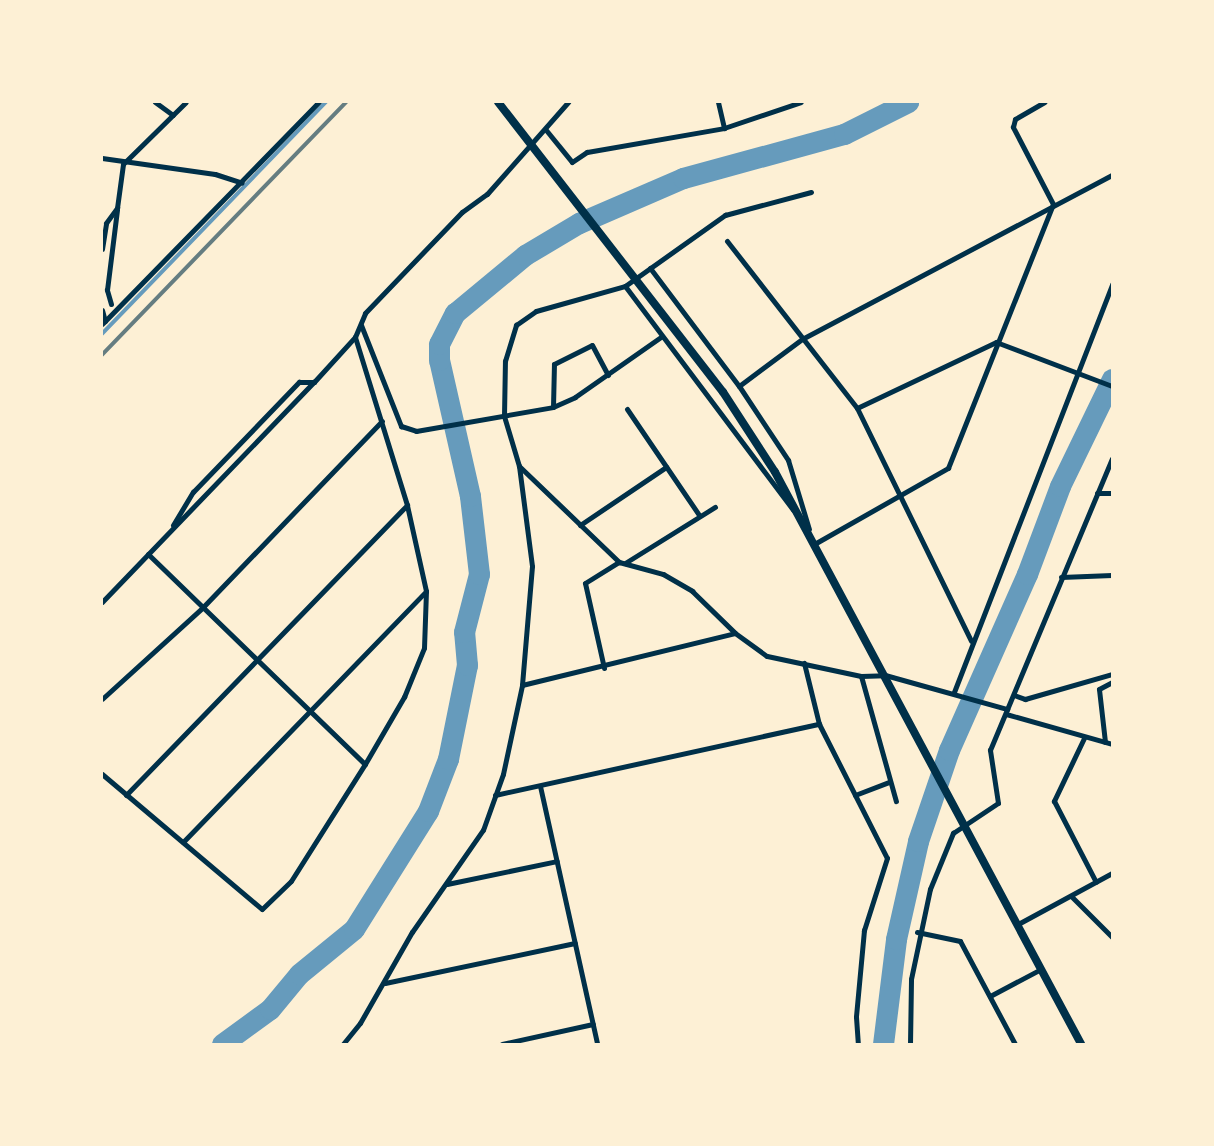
<!DOCTYPE html>
<html>
<head>
<meta charset="utf-8">
<style>
	body { margin:0 }
	#map { position:relative; width:1214px; height:1146px; overflow:hidden; background:#fdf0d5; font-family:"IBM Plex Sans",sans-serif }
	div>[style] { position:absolute }
	[style*='--x'] { left:calc(var(--x)*1px); top:calc(var(--y)*1px); width:calc(var(--w)*1px); rotate:calc(var(--a)*1deg) }
	.stream>* { height:3.5px; margin:-1.75px; padding:0 1.75px; transform-origin:1.75px; border-radius:1.75px; background:#669bbc }
	.river>* { height:21px; margin:-10.5px; padding:0 10.5px; transform-origin:10.5px; border-radius:10.5px; background:#669bbc }
	.minor>* { height:5px; margin:-2.5px; padding:0 2.5px; transform-origin:2.5px; border-radius:2.5px; background:#003049 }
	.secondary>* { height:8px; margin:-4px; padding:0 4px; transform-origin:4px; border-radius:4px; background:#003049 }
	.rail>* { height:3.5px; margin:-1.75px; padding:0 1.75px; transform-origin:1.75px; border-radius:1.75px; background:#657d81 }
	span { translate:-50% -50%; white-space:nowrap; text-align:center; line-height:1.15; -webkit-text-stroke:5px #fdf0d5; paint-order:stroke }
	.frame { position:absolute; inset:0; border:103px solid #fdf0d5; pointer-events:none }
</style>
</head>
<body>
<div id="map">
	<div class="stream">
		<div style="--x:102;--y:334;--w:322;--a:-46"></div>
	</div>
	<div class="river">
		<div style="--x:222;--y:1044;--w:59;--a:-36.1"></div>
		<div style="--x:270;--y:1009;--w:45;--a:-50.4"></div>
		<div style="--x:299;--y:974;--w:71;--a:-39.3"></div>
		<div style="--x:354;--y:929;--w:139;--a:-57.9"></div>
		<div style="--x:428;--y:811;--w:56;--a:-69"></div>
		<div style="--x:448;--y:759;--w:96;--a:-78.6"></div>
		<div style="--x:467;--y:665;--w:33;--a:-95"></div>
		<div style="--x:464;--y:632;--w:60;--a:-75.5"></div>
		<div style="--x:479;--y:574;--w:79;--a:-96.6"></div>
		<div style="--x:470;--y:496;--w:139;--a:-102.8"></div>
		<div style="--x:439;--y:360;--w:16;--a:-90"></div>
		<div style="--x:439;--y:344;--w:35;--a:-63"></div>
		<div style="--x:455;--y:313;--w:91;--a:-39.6"></div>
		<div style="--x:525;--y:255;--w:63;--a:-30.7"></div>
		<div style="--x:579;--y:223;--w:113;--a:-23.4"></div>
		<div style="--x:683;--y:178;--w:167;--a:-15.3"></div>
		<div style="--x:844;--y:134;--w:72;--a:-26.6"></div>
		<div style="--x:883;--y:1044;--w:106;--a:-82.9"></div>
		<div style="--x:896;--y:939;--w:100;--a:-77.3"></div>
		<div style="--x:918;--y:841;--w:96;--a:-71.2"></div>
		<div style="--x:949;--y:750;--w:193;--a:-66.1"></div>
		<div style="--x:1027;--y:574;--w:94;--a:-69.4"></div>
		<div style="--x:1060;--y:486;--w:119;--a:-64.1"></div>
	</div>
	<div class="minor">
		<div style="--x:155;--y:102;--w:22;--a:36"></div>
		<div style="--x:718;--y:102;--w:27;--a:77"></div>
		<div style="--x:546;--y:130;--w:41;--a:50.9"></div>
		<div style="--x:572;--y:162;--w:18;--a:-34"></div>
		<div style="--x:587;--y:152;--w:139;--a:-9.9"></div>
		<div style="--x:724;--y:128;--w:81;--a:-18.7"></div>
		<div style="--x:102;--y:158;--w:114;--a:8.1"></div>
		<div style="--x:215;--y:174;--w:28;--a:18"></div>
		<div style="--x:727;--y:241;--w:212;--a:52.1"></div>
		<div style="--x:857;--y:408;--w:259;--a:63.9"></div>
		<div style="--x:102;--y:249;--w:26;--a:-81"></div>
		<div style="--x:106;--y:223;--w:19;--a:-54"></div>
		<div style="--x:117;--y:208;--w:44;--a:-82.2"></div>
		<div style="--x:123;--y:164;--w:88;--a:-44.5"></div>
		<div style="--x:650;--y:268;--w:148;--a:53"></div>
		<div style="--x:739;--y:386;--w:89;--a:56.5"></div>
		<div style="--x:788;--y:460;--w:72;--a:73.1"></div>
		<div style="--x:625;--y:286;--w:280;--a:53.1"></div>
		<div style="--x:111;--y:304;--w:15;--a:-106"></div>
		<div style="--x:107;--y:290;--w:81;--a:-82.9"></div>
		<div style="--x:102;--y:310;--w:11;--a:75"></div>
		<div style="--x:105;--y:321;--w:4;--a:135"></div>
		<div style="--x:105;--y:321;--w:306;--a:-45.7"></div>
		<div style="--x:361;--y:325;--w:109;--a:68.4"></div>
		<div style="--x:401;--y:426;--w:16;--a:18"></div>
		<div style="--x:416;--y:431;--w:139;--a:-9.9"></div>
		<div style="--x:553;--y:407;--w:24;--a:-24"></div>
		<div style="--x:575;--y:397;--w:106;--a:-35"></div>
		<div style="--x:739;--y:386;--w:79;--a:-36.7"></div>
		<div style="--x:802;--y:339;--w:351;--a:-27.9"></div>
		<div style="--x:553;--y:407;--w:43;--a:-88.7"></div>
		<div style="--x:554;--y:364;--w:42;--a:-26.6"></div>
		<div style="--x:592;--y:345;--w:34;--a:62"></div>
		<div style="--x:857;--y:408;--w:154;--a:-25.4"></div>
		<div style="--x:996;--y:342;--w:124;--a:20.8"></div>
		<div style="--x:627;--y:409;--w:128;--a:55.8"></div>
		<div style="--x:519;--y:466;--w:139;--a:43.8"></div>
		<div style="--x:619;--y:562;--w:46;--a:15.3"></div>
		<div style="--x:663;--y:574;--w:34;--a:30"></div>
		<div style="--x:692;--y:591;--w:60;--a:44.3"></div>
		<div style="--x:735;--y:633;--w:39;--a:36"></div>
		<div style="--x:767;--y:656;--w:96;--a:12"></div>
		<div style="--x:861;--y:676;--w:24;--a:-2"></div>
		<div style="--x:885;--y:675;--w:127;--a:15.6"></div>
		<div style="--x:1097;--y:493;--w:15;--a:0"></div>
		<div style="--x:173;--y:525;--w:39;--a:-59"></div>
		<div style="--x:193;--y:492;--w:153;--a:-46.1"></div>
		<div style="--x:299;--y:382;--w:15;--a:0"></div>
		<div style="--x:580;--y:525;--w:104;--a:-34"></div>
		<div style="--x:816;--y:543;--w:152;--a:-29.6"></div>
		<div style="--x:948;--y:468;--w:284;--a:-68.3"></div>
		<div style="--x:1053;--y:204;--w:87;--a:-117.5"></div>
		<div style="--x:1013;--y:127;--w:8;--a:-76"></div>
		<div style="--x:1015;--y:119;--w:34;--a:-30"></div>
		<div style="--x:148;--y:554;--w:302;--a:44.1"></div>
		<div style="--x:625;--y:563;--w:106;--a:-31.9"></div>
		<div style="--x:1061;--y:577;--w:51;--a:-2.2"></div>
		<div style="--x:102;--y:602;--w:306;--a:-46.1"></div>
		<div style="--x:314;--y:382;--w:61;--a:-47.7"></div>
		<div style="--x:355;--y:337;--w:26;--a:-67"></div>
		<div style="--x:365;--y:313;--w:140;--a:-46.2"></div>
		<div style="--x:462;--y:212;--w:31;--a:-36"></div>
		<div style="--x:487;--y:194;--w:123;--a:-48.6"></div>
		<div style="--x:604;--y:668;--w:87;--a:-102.6"></div>
		<div style="--x:585;--y:583;--w:40;--a:-32"></div>
		<div style="--x:861;--y:676;--w:130;--a:74.4"></div>
		<div style="--x:522;--y:685;--w:219;--a:-13.7"></div>
		<div style="--x:954;--y:692;--w:438;--a:-68.8"></div>
		<div style="--x:1014;--y:695;--w:12;--a:20"></div>
		<div style="--x:1025;--y:699;--w:91;--a:-16"></div>
		<div style="--x:102;--y:699;--w:137;--a:-42.3"></div>
		<div style="--x:203;--y:607;--w:258;--a:-46.1"></div>
		<div style="--x:1006;--y:714;--w:110;--a:15.8"></div>
		<div style="--x:819;--y:724;--w:150;--a:63.1"></div>
		<div style="--x:887;--y:858;--w:76;--a:107.7"></div>
		<div style="--x:864;--y:930;--w:87;--a:95.3"></div>
		<div style="--x:856;--y:1017;--w:27;--a:86"></div>
		<div style="--x:1084;--y:738;--w:70;--a:115.5"></div>
		<div style="--x:1054;--y:801;--w:91;--a:62.6"></div>
		<div style="--x:1105;--y:742;--w:53;--a:-96.5"></div>
		<div style="--x:1099;--y:689;--w:15;--a:-28"></div>
		<div style="--x:102;--y:774;--w:209;--a:40.2"></div>
		<div style="--x:262;--y:909;--w:40;--a:-44"></div>
		<div style="--x:291;--y:881;--w:138;--a:-57.7"></div>
		<div style="--x:365;--y:764;--w:78;--a:-59.8"></div>
		<div style="--x:404;--y:697;--w:53;--a:-67.8"></div>
		<div style="--x:424;--y:648;--w:57;--a:-88"></div>
		<div style="--x:426;--y:591;--w:88;--a:-102.5"></div>
		<div style="--x:407;--y:505;--w:176;--a:-107.2"></div>
		<div style="--x:540;--y:786;--w:264;--a:77.5"></div>
		<div style="--x:126;--y:795;--w:404;--a:-45.9"></div>
		<div style="--x:495;--y:795;--w:332;--a:-12.4"></div>
		<div style="--x:819;--y:724;--w:63;--a:-103.8"></div>
		<div style="--x:855;--y:795;--w:36;--a:-21"></div>
		<div style="--x:183;--y:842;--w:349;--a:-45.9"></div>
		<div style="--x:447;--y:884;--w:112;--a:-11.8"></div>
		<div style="--x:1071;--y:896;--w:58;--a:45"></div>
		<div style="--x:1018;--y:924;--w:107;--a:-28.5"></div>
		<div style="--x:917;--y:932;--w:44;--a:11.8"></div>
		<div style="--x:960;--y:941;--w:117;--a:61.9"></div>
		<div style="--x:385;--y:983;--w:194;--a:-11.9"></div>
		<div style="--x:990;--y:996;--w:58;--a:-27.9"></div>
		<div style="--x:343;--y:1044;--w:27;--a:-51"></div>
		<div style="--x:360;--y:1023;--w:105;--a:-60.3"></div>
		<div style="--x:412;--y:932;--w:124;--a:-55.2"></div>
		<div style="--x:483;--y:830;--w:59;--a:-70.3"></div>
		<div style="--x:503;--y:774;--w:91;--a:-77.9"></div>
		<div style="--x:522;--y:685;--w:119;--a:-85.2"></div>
		<div style="--x:532;--y:566;--w:101;--a:-97.4"></div>
		<div style="--x:519;--y:466;--w:52;--a:-106.7"></div>
		<div style="--x:504;--y:416;--w:55;--a:-89"></div>
		<div style="--x:505;--y:361;--w:38;--a:-73"></div>
		<div style="--x:516;--y:325;--w:24;--a:-35"></div>
		<div style="--x:536;--y:311;--w:92;--a:-15.7"></div>
		<div style="--x:625;--y:286;--w:123;--a:-35.4"></div>
		<div style="--x:725;--y:215;--w:89;--a:-15"></div>
		<div style="--x:502;--y:1044;--w:93;--a:-12.4"></div>
		<div style="--x:910;--y:1044;--w:65;--a:-89.1"></div>
		<div style="--x:911;--y:979;--w:92;--a:-78.1"></div>
		<div style="--x:930;--y:889;--w:61;--a:-67.7"></div>
		<div style="--x:953;--y:833;--w:54;--a:-33.7"></div>
		<div style="--x:998;--y:803;--w:54;--a:-98.6"></div>
		<div style="--x:990;--y:750;--w:316;--a:-67.3"></div>
	</div>
	<div class="secondary">
		<div style="--x:498;--y:102;--w:367;--a:52.2"></div>
		<div style="--x:723;--y:392;--w:95;--a:57"></div>
		<div style="--x:775;--y:472;--w:649;--a:61.85"></div>
	</div>
	<div class="rail">
		<div style="--x:102;--y:355;--w:351;--a:-46"></div>
	</div>
	<div class="frame"></div>
</div>
</body>
</html>
